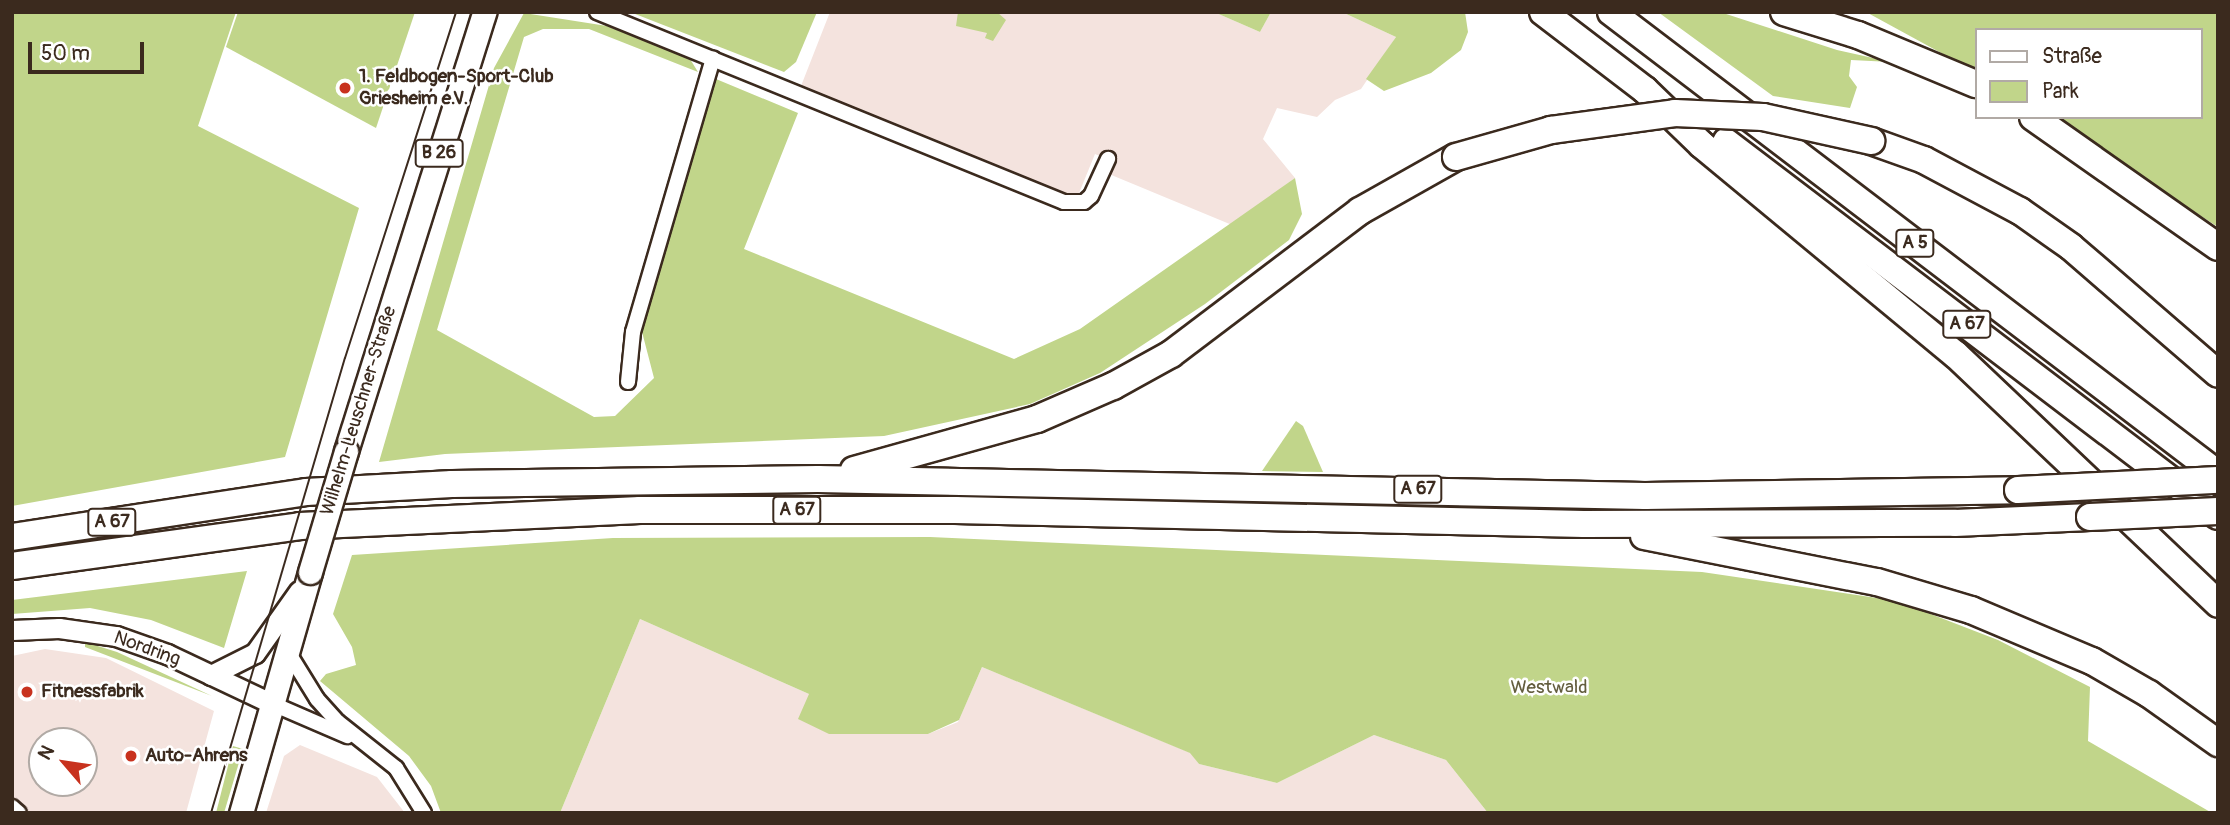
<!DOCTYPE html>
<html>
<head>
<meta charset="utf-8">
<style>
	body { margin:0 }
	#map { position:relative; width:2230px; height:825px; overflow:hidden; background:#fff; font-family:Pangolin,sans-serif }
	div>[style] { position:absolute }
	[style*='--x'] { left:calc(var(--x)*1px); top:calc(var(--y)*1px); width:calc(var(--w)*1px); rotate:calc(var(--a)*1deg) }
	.built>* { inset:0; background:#f4e3de }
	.green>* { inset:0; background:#c1d58a }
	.roads { filter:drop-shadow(2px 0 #3b2a1e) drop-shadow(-2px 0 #3b2a1e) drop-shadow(0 2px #3b2a1e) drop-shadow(0 -2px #3b2a1e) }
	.minor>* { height:14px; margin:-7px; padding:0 7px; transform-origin:7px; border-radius:7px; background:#fff }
	.secondary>* { height:19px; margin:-9.5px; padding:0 9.5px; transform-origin:9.5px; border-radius:9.5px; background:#fff }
	.primary>* { height:23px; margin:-11.5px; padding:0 11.5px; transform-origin:11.5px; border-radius:11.5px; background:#fff }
	.motorway>* { height:26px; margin:-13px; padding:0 13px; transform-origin:13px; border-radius:13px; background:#fff }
	.tram>* { height:2px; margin:-1px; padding:0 1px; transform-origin:1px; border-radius:1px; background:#3b2a1e }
	.bridges { filter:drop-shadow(2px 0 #3b2a1e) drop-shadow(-2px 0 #3b2a1e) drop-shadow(0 2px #3b2a1e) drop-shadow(0 -2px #3b2a1e) }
	.primary-bridge>* { height:23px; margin:-11.5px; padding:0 11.5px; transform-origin:11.5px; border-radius:11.5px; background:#fff }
	.motorway-bridge>* { height:26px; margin:-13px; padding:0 13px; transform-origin:13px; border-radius:13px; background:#fff }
	.dots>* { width:19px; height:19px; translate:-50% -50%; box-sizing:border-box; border:4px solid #fff; border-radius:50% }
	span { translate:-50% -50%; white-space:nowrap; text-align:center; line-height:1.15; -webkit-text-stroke:5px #fff; paint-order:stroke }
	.shield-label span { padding:2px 5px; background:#fff; border:2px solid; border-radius:5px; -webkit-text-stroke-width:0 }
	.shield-label { font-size:18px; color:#3b2a1e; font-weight:700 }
	.poi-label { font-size:19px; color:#3b2a1e; font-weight:700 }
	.left { translate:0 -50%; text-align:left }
	.street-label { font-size:19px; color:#3b2a1e }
	.park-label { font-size:19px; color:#635d3e }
	.frame { position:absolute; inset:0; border:14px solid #3b2a1e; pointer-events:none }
	.legend { position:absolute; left:1975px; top:28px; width:228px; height:91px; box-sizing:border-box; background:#fff; border:2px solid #b1aaa5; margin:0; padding:9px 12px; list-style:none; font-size:21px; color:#3b2a1e }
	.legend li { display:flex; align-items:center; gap:14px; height:35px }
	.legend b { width:35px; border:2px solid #b1aaa5 }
	.north { position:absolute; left:28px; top:727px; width:70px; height:70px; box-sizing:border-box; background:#fff; border:2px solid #b1aaa5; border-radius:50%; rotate:299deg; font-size:19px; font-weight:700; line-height:28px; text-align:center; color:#3b2a1e }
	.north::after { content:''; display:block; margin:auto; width:24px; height:32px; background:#c8321e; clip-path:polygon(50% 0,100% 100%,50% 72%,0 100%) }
	.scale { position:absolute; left:28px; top:42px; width:116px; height:32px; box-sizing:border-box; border:4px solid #3b2a1e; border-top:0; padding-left:9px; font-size:21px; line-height:24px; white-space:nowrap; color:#3b2a1e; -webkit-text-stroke:5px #fff; paint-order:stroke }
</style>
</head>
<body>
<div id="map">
	<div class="built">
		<div style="clip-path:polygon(830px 12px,1214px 12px,1260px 32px,1271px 12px,1342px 12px,1396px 37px,1361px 89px,1335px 100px,1317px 117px,1277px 108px,1263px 139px,1295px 178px,1232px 225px,1109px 174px,1114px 162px,1095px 154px,1077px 198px,801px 86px)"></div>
		<div style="clip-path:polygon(640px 619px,809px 694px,928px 734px,958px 722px,982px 667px,1191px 753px,1199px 764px,1277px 783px,1374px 735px,1446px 760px,1488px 813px,560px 813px)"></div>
		<div style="clip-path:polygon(evenodd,45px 649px,106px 658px,214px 711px,186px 813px,12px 813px,12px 656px,45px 649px,42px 741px,84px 741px,84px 783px,42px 783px,42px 741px)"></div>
		<div style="clip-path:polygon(300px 745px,377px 777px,405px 813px,266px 813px,284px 756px)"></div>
	</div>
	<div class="green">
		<div style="clip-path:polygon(12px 12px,236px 12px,198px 126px,359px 208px,285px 457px,12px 506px)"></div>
		<div style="clip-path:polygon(238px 12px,415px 12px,376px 128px,226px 47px)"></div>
		<div style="clip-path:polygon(630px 12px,817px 12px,796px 62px,784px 72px)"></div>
		<div style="clip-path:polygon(958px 12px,997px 12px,1006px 20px,993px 41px,985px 38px,987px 33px,956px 26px)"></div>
		<div style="clip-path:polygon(1214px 12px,1271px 12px,1260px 32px)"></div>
		<div style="clip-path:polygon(1342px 12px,1465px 12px,1468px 32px,1461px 50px,1431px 73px,1384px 91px,1366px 79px,1396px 37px)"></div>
		<div style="clip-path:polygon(1658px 12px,1720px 12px,1837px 50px,1891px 62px,1851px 60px,1849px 76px,1857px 87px,1850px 108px,1773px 96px)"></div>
		<div style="clip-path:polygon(1866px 12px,2218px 12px,2218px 227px,2048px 117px,2200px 117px,2200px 30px,1976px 30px,1976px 72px)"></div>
		<div style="clip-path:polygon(524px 13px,607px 26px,690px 59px,698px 72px,589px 29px,543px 29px,524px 37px,437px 330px,594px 417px,615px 416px,654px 378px,641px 328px,716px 79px,798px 113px,744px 249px,1014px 359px,1080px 329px,1295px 178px,1302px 214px,1289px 240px,1205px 304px,1100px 373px,1030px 404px,884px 436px,445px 454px,379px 462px,494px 68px)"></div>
		<div style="clip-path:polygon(1296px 421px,1303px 426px,1323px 472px,1262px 471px)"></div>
		<div style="clip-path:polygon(930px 537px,1702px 572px,1897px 601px,1998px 640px,2090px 687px,2088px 741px,2212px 813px,1488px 813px,1446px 760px,1374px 735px,1277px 783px,1199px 764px,1190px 753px,982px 667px,959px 720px,928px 734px,829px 734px,798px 719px,809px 694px,640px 619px,560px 813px,441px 813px,431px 786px,409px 756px,320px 681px,326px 674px,356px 665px,352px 647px,333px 614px,352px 555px,613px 538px)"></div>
		<div style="clip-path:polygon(247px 571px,224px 648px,151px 620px,90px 608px,12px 614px,12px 600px)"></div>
		<div style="clip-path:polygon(85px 642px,117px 652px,212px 696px,85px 647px)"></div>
		<div style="clip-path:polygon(233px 746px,243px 749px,224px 813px,216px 813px)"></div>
	</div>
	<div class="roads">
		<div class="minor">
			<div style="--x:597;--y:12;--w:504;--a:22.14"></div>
			<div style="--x:1064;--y:202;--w:20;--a:0"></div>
			<div style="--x:1084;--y:202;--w:9;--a:-41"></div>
			<div style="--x:1091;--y:196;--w:41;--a:-65.3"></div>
			<div style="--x:628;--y:382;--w:50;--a:-84.3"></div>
			<div style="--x:633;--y:332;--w:285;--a:-73.7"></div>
			<div style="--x:288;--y:652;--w:55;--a:58.3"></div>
			<div style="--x:317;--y:699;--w:31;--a:48"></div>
			<div style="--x:338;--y:722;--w:74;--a:38.4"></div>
			<div style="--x:396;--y:768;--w:53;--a:58.1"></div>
			<div style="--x:273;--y:704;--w:81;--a:23.4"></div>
			<div style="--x:12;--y:807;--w:9;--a:41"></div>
		</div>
		<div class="secondary">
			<div style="--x:12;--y:630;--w:47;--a:-2.4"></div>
			<div style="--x:59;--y:628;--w:58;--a:8"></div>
			<div style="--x:116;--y:636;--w:54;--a:19.4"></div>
			<div style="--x:167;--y:654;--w:117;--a:25.3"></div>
			<div style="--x:211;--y:675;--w:49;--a:-26.6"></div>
			<div style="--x:255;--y:653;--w:76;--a:-54.6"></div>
		</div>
		<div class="primary">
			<div style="--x:346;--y:451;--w:460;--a:-72.5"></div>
			<div style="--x:241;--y:813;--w:251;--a:-74"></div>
		</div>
		<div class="motorway">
			<div style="--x:1543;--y:12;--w:128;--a:37.4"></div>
			<div style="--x:1645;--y:90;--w:79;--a:44"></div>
			<div style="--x:1702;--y:145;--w:328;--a:39.6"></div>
			<div style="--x:1955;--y:354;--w:363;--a:43.5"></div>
			<div style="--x:1611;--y:12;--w:763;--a:37.28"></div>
			<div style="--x:1784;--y:12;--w:77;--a:17.3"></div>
			<div style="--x:1858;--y:35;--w:128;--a:22.6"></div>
			<div style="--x:2033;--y:117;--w:226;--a:35.1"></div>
			<div style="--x:1871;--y:141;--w:56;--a:19.7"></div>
			<div style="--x:1924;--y:160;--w:109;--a:28"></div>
			<div style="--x:2020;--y:211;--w:62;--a:35.2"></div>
			<div style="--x:2071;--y:247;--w:194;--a:40.8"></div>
			<div style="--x:1726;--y:142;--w:618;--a:37.24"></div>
			<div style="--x:854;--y:470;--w:190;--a:-15.6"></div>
			<div style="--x:1037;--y:419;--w:83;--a:-23.5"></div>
			<div style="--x:1113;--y:386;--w:66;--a:-28.9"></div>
			<div style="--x:1171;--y:354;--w:237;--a:-37.1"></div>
			<div style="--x:1360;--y:211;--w:110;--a:-29.4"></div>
			<div style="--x:1644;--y:536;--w:237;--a:11.2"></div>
			<div style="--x:1877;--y:582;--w:98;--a:16.6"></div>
			<div style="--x:1971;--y:610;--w:131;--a:22.9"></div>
			<div style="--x:2092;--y:661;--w:66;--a:30.1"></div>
			<div style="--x:2149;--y:694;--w:85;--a:35.4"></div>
			<div style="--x:12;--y:537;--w:297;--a:-8.7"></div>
			<div style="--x:306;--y:492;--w:146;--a:-3.1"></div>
			<div style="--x:452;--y:484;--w:366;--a:-0.8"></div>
			<div style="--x:818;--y:479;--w:827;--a:1.18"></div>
			<div style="--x:1645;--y:496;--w:373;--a:-0.9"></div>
			<div style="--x:12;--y:566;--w:291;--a:-7.9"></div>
			<div style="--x:300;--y:526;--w:340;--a:-2.7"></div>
			<div style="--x:640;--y:510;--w:315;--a:0"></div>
			<div style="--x:955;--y:510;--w:629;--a:1.28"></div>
			<div style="--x:1584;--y:524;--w:371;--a:-0.2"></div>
			<div style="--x:1955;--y:523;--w:135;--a:-2.5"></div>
		</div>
	</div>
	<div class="tram">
		<div style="--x:211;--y:813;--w:474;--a:-73.6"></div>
		<div style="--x:345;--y:358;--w:363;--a:-72.2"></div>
	</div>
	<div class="bridges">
		<div class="primary-bridge">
			<div style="--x:310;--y:572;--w:126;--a:-73.4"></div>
		</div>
		<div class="motorway-bridge">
			<div style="--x:1456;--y:157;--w:99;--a:-15.9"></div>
			<div style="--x:1551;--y:130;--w:125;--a:-7.8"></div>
			<div style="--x:1675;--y:113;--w:88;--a:2.6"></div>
			<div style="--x:1763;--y:117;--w:111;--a:12.5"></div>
			<div style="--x:2018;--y:490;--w:200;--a:-2.9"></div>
			<div style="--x:2090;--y:517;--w:128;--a:-2.7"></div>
		</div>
	</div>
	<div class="dots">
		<div style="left:345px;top:88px;background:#c8321e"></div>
		<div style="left:27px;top:692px;background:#c8321e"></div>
		<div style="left:131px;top:756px;background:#c8321e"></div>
	</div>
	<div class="shield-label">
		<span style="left:439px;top:153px">B 26</span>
		<span style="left:1915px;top:243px">A 5</span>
		<span style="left:1967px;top:324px">A 67</span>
		<span style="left:1418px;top:489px">A 67</span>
		<span style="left:797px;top:510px">A 67</span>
		<span style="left:112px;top:522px">A 67</span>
	</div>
	<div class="poi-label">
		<span class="left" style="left:359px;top:88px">1. Feldbogen-Sport-Club<br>Griesheim e.V.</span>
		<span class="left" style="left:41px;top:692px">Fitnessfabrik</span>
		<span class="left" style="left:145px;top:756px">Auto-Ahrens</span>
	</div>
	<div class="street-label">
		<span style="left:359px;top:411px;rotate:-73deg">Wilhelm-Leuschner-Straße</span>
		<span style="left:147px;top:649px;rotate:20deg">Nordring</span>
	</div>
	<div class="park-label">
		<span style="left:1549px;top:688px">Westwald</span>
	</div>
	<div class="frame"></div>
	<ul class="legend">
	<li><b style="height:9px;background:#fff"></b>Straße</li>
	<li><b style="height:19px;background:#c1d58a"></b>Park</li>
	</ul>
	<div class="north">N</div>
	<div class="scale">50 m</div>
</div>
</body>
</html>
